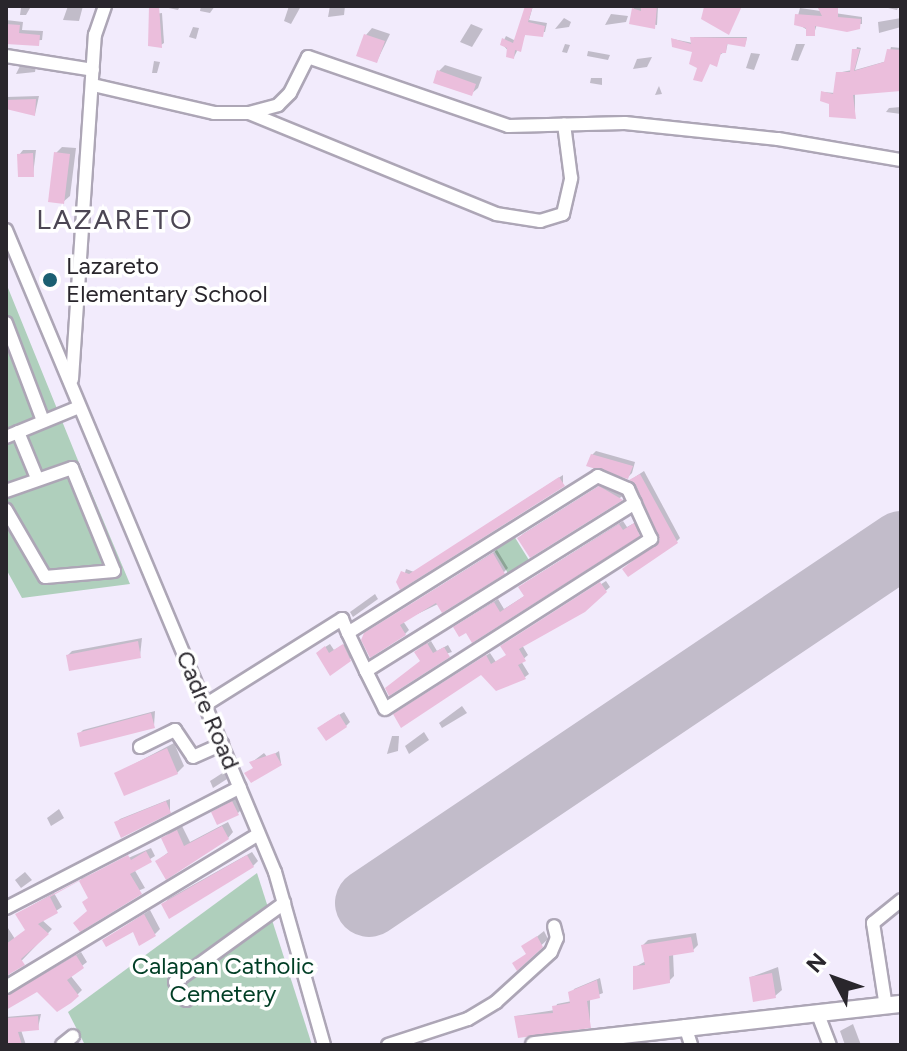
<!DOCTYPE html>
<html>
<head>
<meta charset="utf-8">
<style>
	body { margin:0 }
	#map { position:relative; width:907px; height:1051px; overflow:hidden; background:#f2ebfc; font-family:Figtree,sans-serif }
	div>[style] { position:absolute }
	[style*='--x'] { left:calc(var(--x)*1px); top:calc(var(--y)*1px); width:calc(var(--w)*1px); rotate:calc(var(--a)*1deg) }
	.green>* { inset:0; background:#afcfbc }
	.shadow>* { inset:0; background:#0003 }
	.runway>* { height:68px; margin:-34px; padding:0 34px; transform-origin:34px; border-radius:34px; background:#c2bcca }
	.building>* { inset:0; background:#ebbedc }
	.roads { filter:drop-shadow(2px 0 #ada6b6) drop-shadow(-2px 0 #ada6b6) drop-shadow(0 2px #ada6b6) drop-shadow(0 -2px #ada6b6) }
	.minor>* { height:12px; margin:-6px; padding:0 6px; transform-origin:6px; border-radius:6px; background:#fff }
	.major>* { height:16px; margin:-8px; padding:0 8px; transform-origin:8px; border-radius:8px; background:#fff }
	.dots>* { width:22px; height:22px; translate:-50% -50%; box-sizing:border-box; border:4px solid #fff; border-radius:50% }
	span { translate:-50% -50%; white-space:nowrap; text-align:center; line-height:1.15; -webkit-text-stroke:7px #fff; paint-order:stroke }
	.poi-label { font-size:24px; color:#29262c }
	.left { translate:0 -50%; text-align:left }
	.street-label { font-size:24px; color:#29262c }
	.park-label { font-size:24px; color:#003e25 }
	.quarter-label { font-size:28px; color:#4c4654; letter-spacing:2px }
	.frame { position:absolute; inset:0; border:8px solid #29262c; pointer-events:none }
	.north { position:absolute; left:795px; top:939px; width:80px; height:80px; -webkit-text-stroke:6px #fff; paint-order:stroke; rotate:311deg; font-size:22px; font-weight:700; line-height:32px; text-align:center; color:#29262c }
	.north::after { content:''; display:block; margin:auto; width:28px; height:36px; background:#29262c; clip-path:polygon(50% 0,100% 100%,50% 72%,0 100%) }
</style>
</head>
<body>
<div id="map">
	<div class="green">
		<div style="clip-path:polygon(6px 283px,77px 458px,130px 584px,22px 598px,6px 569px)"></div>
		<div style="clip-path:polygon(514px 536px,532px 565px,511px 578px,493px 549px)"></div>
		<div style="clip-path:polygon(257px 873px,312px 1045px,85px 1045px,68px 1012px)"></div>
	</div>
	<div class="shadow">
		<div style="clip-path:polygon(7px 6px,46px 6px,30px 8px,26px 15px,20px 15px,21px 8px)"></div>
		<div style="clip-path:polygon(68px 6px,83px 6px,79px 21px,63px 20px)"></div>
		<div style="clip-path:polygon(159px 6px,180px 6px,178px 10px)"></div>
		<div style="clip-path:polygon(201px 6px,215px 6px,210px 13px,200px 11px)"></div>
		<div style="clip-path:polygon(289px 6px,301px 6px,291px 24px,284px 21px)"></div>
		<div style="clip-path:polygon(330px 6px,345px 6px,344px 15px,328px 17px)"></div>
		<div style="clip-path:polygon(527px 6px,533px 6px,529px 20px,547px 23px,545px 32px,526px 33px,514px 57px,502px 44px,506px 36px,516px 41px)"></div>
		<div style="clip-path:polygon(634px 6px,658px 6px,657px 25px,631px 22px)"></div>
		<div style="clip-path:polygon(879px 6px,899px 6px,897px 10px)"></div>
		<div style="clip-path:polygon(800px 8px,862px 17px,862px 24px,817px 24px,814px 34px,796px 23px)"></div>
		<div style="clip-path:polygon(162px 13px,164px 43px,161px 45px,155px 14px)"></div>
		<div style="clip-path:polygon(611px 14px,628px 16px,626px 22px,605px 25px)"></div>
		<div style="clip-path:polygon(564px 18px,571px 22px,569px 27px,555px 29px)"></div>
		<div style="clip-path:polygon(901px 18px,901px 27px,879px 33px,878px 22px)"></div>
		<div style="clip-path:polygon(6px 20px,23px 22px,22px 30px,43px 31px,42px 40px,6px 42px)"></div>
		<div style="clip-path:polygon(471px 24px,483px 29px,472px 47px,460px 42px)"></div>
		<div style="clip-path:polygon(193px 27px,199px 28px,196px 39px,189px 37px)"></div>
		<div style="clip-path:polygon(372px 28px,390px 34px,377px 61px,366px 35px)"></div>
		<div style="clip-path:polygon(694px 37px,747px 37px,745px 45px,728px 42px,726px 51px,700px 67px,694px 50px,673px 39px,693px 43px)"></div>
		<div style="clip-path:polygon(565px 44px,570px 45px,567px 53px,562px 52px)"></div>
		<div style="clip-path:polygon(796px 44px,805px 44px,798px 61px,791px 60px)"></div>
		<div style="clip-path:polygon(857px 47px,861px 48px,855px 70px,887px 61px,891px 47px,901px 48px,901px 89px,855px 93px,855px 117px,823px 92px,835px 93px,837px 73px,852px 70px)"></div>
		<div style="clip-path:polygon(588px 51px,610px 55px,608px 60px,587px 56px)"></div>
		<div style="clip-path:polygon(751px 53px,760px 54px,754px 70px,746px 68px)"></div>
		<div style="clip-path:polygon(652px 57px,647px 67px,633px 69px,637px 59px)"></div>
		<div style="clip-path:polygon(154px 61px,160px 62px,157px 73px,152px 73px)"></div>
		<div style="clip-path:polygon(21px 64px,36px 66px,35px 72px,16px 74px)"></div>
		<div style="clip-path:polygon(445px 65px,482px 77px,478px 88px,471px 94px,439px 71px)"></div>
		<div style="clip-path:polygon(591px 78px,602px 78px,602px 85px,590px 83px)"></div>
		<div style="clip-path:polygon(659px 86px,662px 94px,655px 95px,658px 88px)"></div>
		<div style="clip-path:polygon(39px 96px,35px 114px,6px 108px,6px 97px)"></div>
		<div style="clip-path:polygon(901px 107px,901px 114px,886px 112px,889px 108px)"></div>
		<div style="clip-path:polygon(62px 147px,76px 148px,70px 196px,63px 202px,56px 153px)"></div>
		<div style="clip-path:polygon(23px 150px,36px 150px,33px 175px,19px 155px)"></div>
		<div style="clip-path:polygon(596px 451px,635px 462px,632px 473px,628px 477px,592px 455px)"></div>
		<div style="clip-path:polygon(644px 471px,680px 538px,676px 542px,662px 540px,632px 479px)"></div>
		<div style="clip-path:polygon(563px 475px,563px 485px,401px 587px,406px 569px,414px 572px)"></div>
		<div style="clip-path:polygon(604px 483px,626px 494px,530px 555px,519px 538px,523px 534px)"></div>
		<div style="clip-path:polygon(623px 521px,627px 527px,638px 521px,642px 530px,473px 640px,459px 624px,498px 599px,504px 609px,526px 595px,525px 583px)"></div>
		<div style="clip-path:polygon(497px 550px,508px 568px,504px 572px,403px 621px,409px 630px,405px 634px,371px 630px)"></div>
		<div style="clip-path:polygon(606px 581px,610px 587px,584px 610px,522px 645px,528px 655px,521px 661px,529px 674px,525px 677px,497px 688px,481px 673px,400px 711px,490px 653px,496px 662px,508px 655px,504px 646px)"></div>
		<div style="clip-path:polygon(375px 594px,378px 599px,353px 617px,350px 612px)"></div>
		<div style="clip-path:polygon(142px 638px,140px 656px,68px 655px,72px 651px)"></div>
		<div style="clip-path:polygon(431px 641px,437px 651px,448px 645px,452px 652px,422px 661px,420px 648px)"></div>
		<div style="clip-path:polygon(348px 642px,354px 656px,331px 673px,322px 649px,330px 644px,334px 650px)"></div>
		<div style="clip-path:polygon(462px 706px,467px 713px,442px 728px,439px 723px)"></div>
		<div style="clip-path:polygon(155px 711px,154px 726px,79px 734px,83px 730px)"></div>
		<div style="clip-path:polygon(344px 712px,350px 722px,346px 726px,324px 724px)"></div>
		<div style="clip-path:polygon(424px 732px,429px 740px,409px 754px,405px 746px)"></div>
		<div style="clip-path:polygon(392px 736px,399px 736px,398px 751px,387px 754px)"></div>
		<div style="clip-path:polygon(174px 743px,184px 766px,177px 773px,117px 773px)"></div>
		<div style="clip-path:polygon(279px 751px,281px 763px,255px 767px,252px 762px,264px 753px,268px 758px)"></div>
		<div style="clip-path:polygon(224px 772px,227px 779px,213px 788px,210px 781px)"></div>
		<div style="clip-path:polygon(239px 796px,244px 807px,238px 813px,213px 813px)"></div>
		<div style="clip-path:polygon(170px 799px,170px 811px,116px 823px,120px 819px)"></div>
		<div style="clip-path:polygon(59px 809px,64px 818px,51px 826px,47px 818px)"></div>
		<div style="clip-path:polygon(228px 822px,233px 832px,228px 838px,157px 861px,170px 851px,164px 838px,169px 833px,182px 826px,190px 842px)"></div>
		<div style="clip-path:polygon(151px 848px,155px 856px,134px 869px,145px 888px,89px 911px,90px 897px,81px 879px)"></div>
		<div style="clip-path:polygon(252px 852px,258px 861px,253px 866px,170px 916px,164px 904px,168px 899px)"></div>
		<div style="clip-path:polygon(25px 872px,32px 880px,21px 888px,15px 880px)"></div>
		<div style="clip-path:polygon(54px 893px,62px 907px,42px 920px,52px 929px,6px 977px,6px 925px,15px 939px,27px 930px,17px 914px)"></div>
		<div style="clip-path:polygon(150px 910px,160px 929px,155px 934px,134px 929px,104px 940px)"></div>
		<div style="clip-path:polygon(544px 931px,548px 939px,517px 968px,514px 964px,528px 953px,524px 947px)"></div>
		<div style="clip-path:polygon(696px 933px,698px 945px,693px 950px,673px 953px,674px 976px,669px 981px,635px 967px,646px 961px,643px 945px,648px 940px)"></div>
		<div style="clip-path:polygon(81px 952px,87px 962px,70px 975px,82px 990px,78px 994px,57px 1010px,38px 990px,6px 1008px,6px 991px,16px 991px)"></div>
		<div style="clip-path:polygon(778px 967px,782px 990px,775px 996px,751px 977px)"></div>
		<div style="clip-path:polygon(600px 978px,603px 993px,590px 998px,590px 1026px,516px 1016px,555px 1010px,557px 1004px,572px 1001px,574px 989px)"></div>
		<div style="clip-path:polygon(41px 1014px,38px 1028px,21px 1030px,26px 1045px,6px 1045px,6px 1017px)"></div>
		<div style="clip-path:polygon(853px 1024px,861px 1045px,845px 1045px,840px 1031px)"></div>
	</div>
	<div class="runway">
		<div style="--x:369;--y:903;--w:641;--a:-33.94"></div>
	</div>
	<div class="building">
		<div style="clip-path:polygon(149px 6px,159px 6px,162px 48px,148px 46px)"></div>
		<div style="clip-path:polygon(525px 6px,533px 6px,528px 22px,545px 26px,543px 37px,525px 35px,521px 52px,515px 50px,514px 59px,506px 57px,507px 48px,500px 45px,502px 38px,513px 43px)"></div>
		<div style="clip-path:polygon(641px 6px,657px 6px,655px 29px,629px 24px,632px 8px,641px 11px)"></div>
		<div style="clip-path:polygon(717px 6px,742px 6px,729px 35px,701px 19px,704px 7px)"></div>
		<div style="clip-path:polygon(817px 6px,838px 6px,838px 17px,861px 19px,860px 29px,847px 32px,815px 26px,815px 36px,806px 36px,806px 28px,794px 25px,795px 14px,822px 16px)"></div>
		<div style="clip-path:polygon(6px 24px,20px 25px,19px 33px,40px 35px,39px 46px,6px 44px)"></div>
		<div style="clip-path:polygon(364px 34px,385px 41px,377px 63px,356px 56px)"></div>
		<div style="clip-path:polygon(690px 37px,728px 38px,747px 38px,745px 47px,727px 44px,726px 53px,721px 53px,717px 67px,710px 64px,702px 82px,693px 80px,697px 68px,689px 64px,692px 52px,672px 47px,671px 38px,691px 44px)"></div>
		<div style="clip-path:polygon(852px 49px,860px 49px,854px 71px,884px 62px,887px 49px,901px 50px,901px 91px,853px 95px,856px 119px,829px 117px,829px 104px,820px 101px,821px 91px,833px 94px,836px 72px,850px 72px)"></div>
		<div style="clip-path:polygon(437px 70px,476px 84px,472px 96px,433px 83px)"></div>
		<div style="clip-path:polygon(36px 99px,35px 116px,6px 109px,6px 100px)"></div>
		<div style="clip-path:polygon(54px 152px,70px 154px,64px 204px,48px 202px)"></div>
		<div style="clip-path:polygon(33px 153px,34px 177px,18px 177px,17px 154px)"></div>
		<div style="clip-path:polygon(591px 454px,633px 466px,628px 479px,586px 466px)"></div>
		<div style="clip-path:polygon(640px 474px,678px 543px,628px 577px,622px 569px,660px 540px,636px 485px,629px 480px)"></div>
		<div style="clip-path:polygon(559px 477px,565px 486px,400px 590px,396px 582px,401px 571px,409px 574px)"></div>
		<div style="clip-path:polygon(599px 486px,623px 500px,530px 558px,517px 538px)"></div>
		<div style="clip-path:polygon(634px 523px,640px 536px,472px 643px,466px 633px,459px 637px,453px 627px,494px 602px,500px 612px,524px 596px,518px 587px,619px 524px,623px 530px)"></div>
		<div style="clip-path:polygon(493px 553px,505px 574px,442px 613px,436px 603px,405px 622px,400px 625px,406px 635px,370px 658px,361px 640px,364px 633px)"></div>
		<div style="clip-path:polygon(600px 582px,607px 592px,585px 612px,519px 649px,526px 661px,518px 665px,526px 679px,496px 691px,481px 675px,401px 728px,393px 714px,486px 655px,491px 664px,506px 655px,500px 646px)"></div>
		<div style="clip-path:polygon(138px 641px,141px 658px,69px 671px,66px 655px)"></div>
		<div style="clip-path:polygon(427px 643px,433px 653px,444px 647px,450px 657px,389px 696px,385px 688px,420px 661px,414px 652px)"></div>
		<div style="clip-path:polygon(343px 644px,351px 661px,330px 676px,316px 653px,325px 646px,329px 653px)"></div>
		<div style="clip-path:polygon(151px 713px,155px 728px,80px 747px,77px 733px)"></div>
		<div style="clip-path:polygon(339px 714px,347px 727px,326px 741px,317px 728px)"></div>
		<div style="clip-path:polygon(167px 748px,178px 774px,124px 796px,114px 773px)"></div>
		<div style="clip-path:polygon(275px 753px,282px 765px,251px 783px,244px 773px,253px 768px,249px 762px)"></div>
		<div style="clip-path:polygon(166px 801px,171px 813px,121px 838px,114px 822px)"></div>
		<div style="clip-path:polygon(232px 801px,239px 815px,217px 825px,211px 812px)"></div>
		<div style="clip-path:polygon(222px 826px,229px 839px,166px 880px,155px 861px,168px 853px,161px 838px,177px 830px,184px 846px)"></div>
		<div style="clip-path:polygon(146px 851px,152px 862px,130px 874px,142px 894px,80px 932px,73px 923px,87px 911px,82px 902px,88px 898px,79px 881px,50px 897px,58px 913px,38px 924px,49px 934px,21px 959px,25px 965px,6px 976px,6px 944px,25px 930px,15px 914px,128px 855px,131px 860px)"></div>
		<div style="clip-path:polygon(247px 855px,254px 867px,169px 919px,161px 904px)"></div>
		<div style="clip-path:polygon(144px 914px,156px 936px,139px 946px,133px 932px,106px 947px,102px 940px)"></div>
		<div style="clip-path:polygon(537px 936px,543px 947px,517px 971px,512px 963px,526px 954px,521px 946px)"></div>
		<div style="clip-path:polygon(691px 937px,694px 952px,669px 956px,670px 983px,633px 990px,633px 966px,645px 965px,641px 945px)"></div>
		<div style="clip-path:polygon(76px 955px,84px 968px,67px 980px,79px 996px,71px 1003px,57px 1012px,37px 992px,6px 1010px,6px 996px)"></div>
		<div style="clip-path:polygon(772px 973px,776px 998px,753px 1002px,749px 977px)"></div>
		<div style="clip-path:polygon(597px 980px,600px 998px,587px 1001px,591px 1028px,518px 1038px,514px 1016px,553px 1013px,552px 1006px,570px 1003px,568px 992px)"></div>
		<div style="clip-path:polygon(38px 1016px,39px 1030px,18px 1032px,22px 1045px,6px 1045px,6px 1018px)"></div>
	</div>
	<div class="roads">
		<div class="minor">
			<div style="--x:6;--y:56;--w:88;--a:9.1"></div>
			<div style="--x:93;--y:85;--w:124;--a:13"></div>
			<div style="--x:214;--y:113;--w:35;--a:0"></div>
			<div style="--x:249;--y:113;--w:30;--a:-15"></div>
			<div style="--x:278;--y:105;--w:17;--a:-45"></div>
			<div style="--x:290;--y:93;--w:40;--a:-63.4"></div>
			<div style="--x:308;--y:57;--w:212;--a:19"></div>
			<div style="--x:508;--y:126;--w:117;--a:-1.5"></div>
			<div style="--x:625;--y:123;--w:154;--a:6"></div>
			<div style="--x:778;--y:139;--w:125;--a:9.7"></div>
			<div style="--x:249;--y:113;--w:267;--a:22.2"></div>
			<div style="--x:496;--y:214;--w:45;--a:9"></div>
			<div style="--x:540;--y:221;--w:24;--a:-17"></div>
			<div style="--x:563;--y:214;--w:37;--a:-77"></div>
			<div style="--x:571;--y:178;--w:54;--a:-97.4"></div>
			<div style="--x:6;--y:230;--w:696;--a:67.27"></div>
			<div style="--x:275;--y:872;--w:180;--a:74.2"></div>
			<div style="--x:6;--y:323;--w:105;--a:69.3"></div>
			<div style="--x:72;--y:379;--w:345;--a:-86.2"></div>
			<div style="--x:95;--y:35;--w:31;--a:-71"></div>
			<div style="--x:18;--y:432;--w:50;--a:67.6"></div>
			<div style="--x:6;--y:437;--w:79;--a:-22.3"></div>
			<div style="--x:6;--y:491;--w:70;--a:-19.2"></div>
			<div style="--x:72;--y:468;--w:111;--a:67.8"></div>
			<div style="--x:114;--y:571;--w:69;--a:175"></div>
			<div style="--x:45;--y:577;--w:78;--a:-120.2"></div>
			<div style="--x:366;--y:671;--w:317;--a:-32"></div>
			<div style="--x:205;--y:705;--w:162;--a:-32.1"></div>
			<div style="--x:342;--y:619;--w:15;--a:67"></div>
			<div style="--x:348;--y:633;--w:42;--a:64.7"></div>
			<div style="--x:366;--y:671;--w:42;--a:63.4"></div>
			<div style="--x:385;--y:709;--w:316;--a:-32.6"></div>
			<div style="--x:651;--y:539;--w:55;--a:-114.7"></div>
			<div style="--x:628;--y:489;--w:33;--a:-157"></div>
			<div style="--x:598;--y:476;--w:295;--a:147.9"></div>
			<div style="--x:140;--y:747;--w:39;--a:-26"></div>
			<div style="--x:175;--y:730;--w:32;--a:56"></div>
			<div style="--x:193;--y:757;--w:32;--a:-24"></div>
			<div style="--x:6;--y:908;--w:263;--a:-27.3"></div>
			<div style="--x:6;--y:987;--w:293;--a:-31.2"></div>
			<div style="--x:186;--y:1000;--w:21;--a:-121"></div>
			<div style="--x:175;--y:982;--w:135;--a:-35.9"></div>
			<div style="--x:886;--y:1007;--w:85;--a:-98.8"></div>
			<div style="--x:873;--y:923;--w:36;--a:-39"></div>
			<div style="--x:819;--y:1017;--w:30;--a:69"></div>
			<div style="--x:685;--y:1026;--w:20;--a:72"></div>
			<div style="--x:62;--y:1045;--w:14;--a:-39"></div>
			<div style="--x:388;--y:1045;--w:84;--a:-18"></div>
			<div style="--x:468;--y:1019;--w:33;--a:-31"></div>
			<div style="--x:496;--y:1002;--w:74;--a:-42.3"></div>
			<div style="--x:551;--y:952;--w:15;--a:-67"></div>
			<div style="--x:557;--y:938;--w:12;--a:-104"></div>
		</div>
		<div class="major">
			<div style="--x:534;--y:1045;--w:369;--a:-6.4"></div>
		</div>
	</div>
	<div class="dots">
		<div style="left:50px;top:280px;background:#1b5f72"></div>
	</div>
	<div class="poi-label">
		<span class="left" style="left:66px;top:280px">Lazareto<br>Elementary School</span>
	</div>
	<div class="street-label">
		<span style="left:208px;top:710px;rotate:67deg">Cadre Road</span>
	</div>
	<div class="park-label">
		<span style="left:223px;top:980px">Calapan Catholic<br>Cemetery</span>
	</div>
	<div class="quarter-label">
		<span style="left:115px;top:219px">LAZARETO</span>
	</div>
	<div class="frame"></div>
	<div class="north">N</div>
</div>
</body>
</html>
